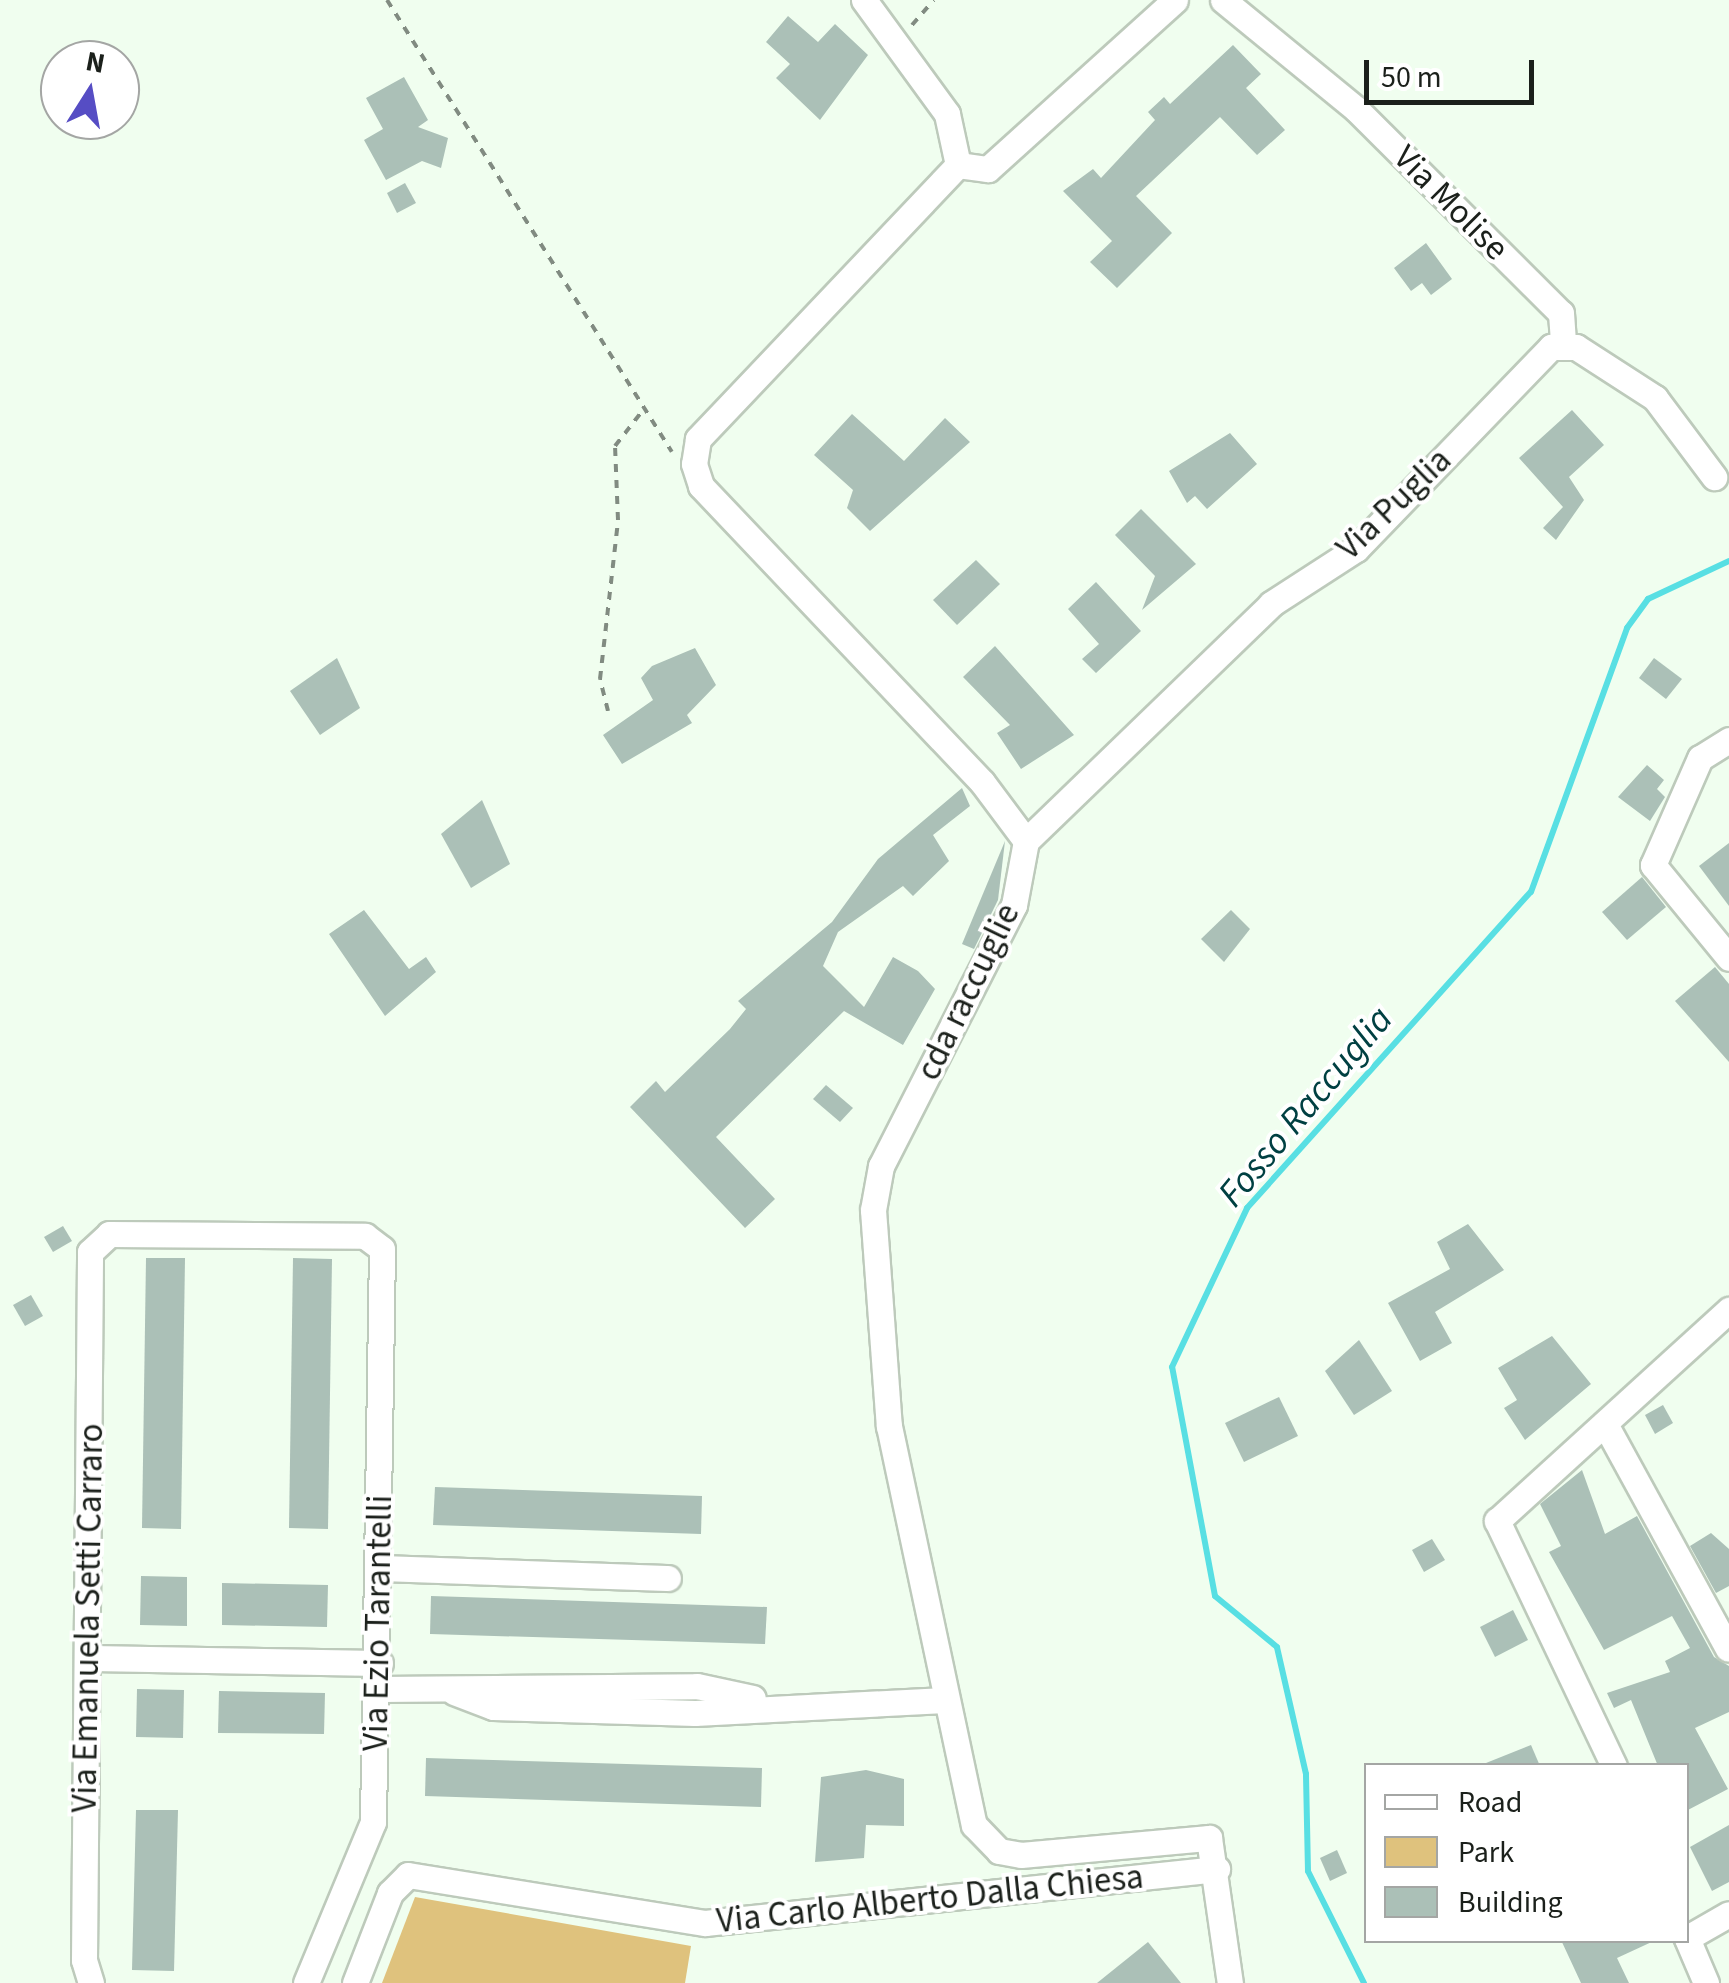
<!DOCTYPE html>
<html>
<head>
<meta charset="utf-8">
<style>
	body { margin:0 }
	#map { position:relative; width:1729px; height:1983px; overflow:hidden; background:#f0feef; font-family:"Source Sans 3",sans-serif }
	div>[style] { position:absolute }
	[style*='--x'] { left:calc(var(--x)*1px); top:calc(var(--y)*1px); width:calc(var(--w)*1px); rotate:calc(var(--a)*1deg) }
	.green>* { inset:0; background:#dfc27d }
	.stream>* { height:6px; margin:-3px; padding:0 3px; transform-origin:3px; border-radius:3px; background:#58dfe3 }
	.building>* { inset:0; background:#abc0b7 }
	.path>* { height:4px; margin-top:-2px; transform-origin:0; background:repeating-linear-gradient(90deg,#818b81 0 8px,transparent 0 16px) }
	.roads { filter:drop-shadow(2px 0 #bdcabb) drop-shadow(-2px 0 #bdcabb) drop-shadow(0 2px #bdcabb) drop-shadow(0 -2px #bdcabb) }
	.minor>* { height:25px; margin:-12.5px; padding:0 12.5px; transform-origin:12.5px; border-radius:12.5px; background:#fff }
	span { translate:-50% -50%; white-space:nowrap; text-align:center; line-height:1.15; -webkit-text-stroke:8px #fff; paint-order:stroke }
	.street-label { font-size:35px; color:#1b201b }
	.water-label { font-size:38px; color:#004042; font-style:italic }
	.legend { position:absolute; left:1364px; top:1763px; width:325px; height:180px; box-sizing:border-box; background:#fff; border:2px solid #a4a6a4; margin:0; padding:12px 18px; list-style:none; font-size:30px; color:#1b201b }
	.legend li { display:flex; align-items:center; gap:20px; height:50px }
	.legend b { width:50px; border:2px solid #a4a6a4 }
	.north { position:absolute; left:40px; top:40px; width:100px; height:100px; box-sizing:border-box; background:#fff; border:2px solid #a4a6a4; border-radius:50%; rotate:11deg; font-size:28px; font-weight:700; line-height:40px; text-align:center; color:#1b201b }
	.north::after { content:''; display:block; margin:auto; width:35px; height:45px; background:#564dc4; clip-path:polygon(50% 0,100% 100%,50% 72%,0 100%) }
	.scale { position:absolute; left:1364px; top:60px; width:170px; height:45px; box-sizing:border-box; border:5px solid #1b201b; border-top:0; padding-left:12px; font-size:30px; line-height:35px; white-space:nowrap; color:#1b201b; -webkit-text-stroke:8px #fff; paint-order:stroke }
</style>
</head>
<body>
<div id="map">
	<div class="green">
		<div style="clip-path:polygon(415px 1897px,691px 1946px,685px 1983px,382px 1983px)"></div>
	</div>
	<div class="stream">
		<div style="--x:1364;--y:1983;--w:125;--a:-116.6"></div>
		<div style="--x:1308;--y:1871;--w:97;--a:-91.2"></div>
		<div style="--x:1306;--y:1774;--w:130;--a:-102.9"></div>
		<div style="--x:1277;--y:1647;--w:80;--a:-140.6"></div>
		<div style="--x:1215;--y:1596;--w:233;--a:-100.6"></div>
		<div style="--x:1172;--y:1367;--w:176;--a:-64.7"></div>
		<div style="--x:1247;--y:1208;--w:425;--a:-48.1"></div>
		<div style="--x:1531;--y:892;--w:281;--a:-70"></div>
		<div style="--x:1627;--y:628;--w:36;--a:-54"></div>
		<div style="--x:1648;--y:599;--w:89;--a:-25.1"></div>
	</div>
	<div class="building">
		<div style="clip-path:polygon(788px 16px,818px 42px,835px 24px,868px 55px,820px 120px,776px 78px,790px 64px,766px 42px)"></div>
		<div style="clip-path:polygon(1233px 45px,1261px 74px,1246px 88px,1285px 130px,1257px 155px,1220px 117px,1151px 182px,1136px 196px,1172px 233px,1117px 288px,1090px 262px,1112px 241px,1063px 191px,1093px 169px,1101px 178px,1155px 120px,1148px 112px,1164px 97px,1170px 104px)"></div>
		<div style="clip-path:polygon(404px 77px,428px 120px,418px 127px,448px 138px,441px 168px,422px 161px,386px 180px,364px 140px,383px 129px,366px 98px)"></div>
		<div style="clip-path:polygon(405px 183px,416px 203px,397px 213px,387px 193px)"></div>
		<div style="clip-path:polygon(1426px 243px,1452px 279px,1431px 295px,1422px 283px,1411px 291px,1394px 268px)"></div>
		<div style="clip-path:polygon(1572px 410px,1604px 445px,1569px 477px,1584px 500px,1556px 540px,1543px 528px,1563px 507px,1519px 458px)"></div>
		<div style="clip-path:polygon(852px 414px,904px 461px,945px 418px,970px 442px,870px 531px,847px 508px,853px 490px,814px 455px)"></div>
		<div style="clip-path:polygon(1230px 433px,1257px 464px,1207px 509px,1195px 496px,1187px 503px,1169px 471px)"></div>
		<div style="clip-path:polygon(1141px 509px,1196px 564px,1142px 610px,1155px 576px,1115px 535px)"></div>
		<div style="clip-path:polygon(976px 560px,1000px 584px,957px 625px,933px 600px)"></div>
		<div style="clip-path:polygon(1096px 582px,1141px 631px,1096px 673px,1082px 659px,1099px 644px,1068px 609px)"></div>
		<div style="clip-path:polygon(995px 646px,1074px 735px,1021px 769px,997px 733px,1010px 725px,963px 677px)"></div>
		<div style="clip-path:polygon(695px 648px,716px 685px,687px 715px,692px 723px,622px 764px,603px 735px,653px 700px,641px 678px,652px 666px)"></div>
		<div style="clip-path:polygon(337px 658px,360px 708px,320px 735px,290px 691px)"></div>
		<div style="clip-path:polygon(1654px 658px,1682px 679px,1666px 699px,1639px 678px)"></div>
		<div style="clip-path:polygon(1647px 765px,1664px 780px,1657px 789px,1665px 797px,1650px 821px,1618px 797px)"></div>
		<div style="clip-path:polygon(962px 788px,970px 806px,933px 835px,949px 861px,913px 896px,903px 886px,838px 932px,823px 966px,864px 1007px,893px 957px,918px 971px,935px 989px,903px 1045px,844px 1011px,716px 1137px,775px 1199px,745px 1228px,630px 1107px,656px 1081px,665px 1092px,730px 1029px,746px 1009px,738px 1001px,832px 922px,878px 859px)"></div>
		<div style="clip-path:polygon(482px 800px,510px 864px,471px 888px,441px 834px)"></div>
		<div style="clip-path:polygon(1005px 841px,998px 900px,974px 949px,962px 944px)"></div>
		<div style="clip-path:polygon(1729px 843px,1729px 906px,1699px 866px)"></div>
		<div style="clip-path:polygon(1642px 877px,1666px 907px,1627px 940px,1602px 912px)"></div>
		<div style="clip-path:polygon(364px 910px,409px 969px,426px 957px,436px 972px,385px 1016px,329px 934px)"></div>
		<div style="clip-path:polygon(1231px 910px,1250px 929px,1224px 962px,1201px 939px)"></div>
		<div style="clip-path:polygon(1715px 967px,1729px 984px,1729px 1062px,1675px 1001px)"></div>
		<div style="clip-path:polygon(826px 1085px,853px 1108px,840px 1122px,813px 1099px)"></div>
		<div style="clip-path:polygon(1468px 1224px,1504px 1270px,1435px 1312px,1452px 1343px,1420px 1361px,1388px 1303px,1450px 1269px,1437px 1242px)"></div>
		<div style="clip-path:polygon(63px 1226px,72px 1241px,53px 1252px,44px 1237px)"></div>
		<div style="clip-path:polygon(146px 1258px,185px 1258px,181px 1529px,142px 1528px)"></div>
		<div style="clip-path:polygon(293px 1258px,332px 1259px,328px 1529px,289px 1528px)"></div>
		<div style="clip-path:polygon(31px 1295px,43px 1316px,25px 1326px,13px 1305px)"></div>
		<div style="clip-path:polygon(1552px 1336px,1591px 1384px,1525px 1440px,1504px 1408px,1517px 1400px,1498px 1368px)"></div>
		<div style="clip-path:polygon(1359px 1340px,1392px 1391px,1354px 1415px,1325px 1371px)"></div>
		<div style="clip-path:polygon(1279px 1397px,1298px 1436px,1244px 1462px,1225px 1423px)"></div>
		<div style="clip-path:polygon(1663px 1405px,1673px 1423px,1655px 1434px,1645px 1415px)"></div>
		<div style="clip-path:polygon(1582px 1470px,1605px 1534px,1637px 1516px,1714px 1657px,1729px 1666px,1729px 1712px,1695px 1728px,1728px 1789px,1686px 1811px,1686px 1766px,1658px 1766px,1631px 1700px,1614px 1708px,1607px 1693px,1670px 1672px,1665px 1661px,1690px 1648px,1672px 1616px,1604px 1650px,1549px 1552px,1561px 1546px,1540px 1504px)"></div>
		<div style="clip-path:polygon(435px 1487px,702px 1496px,701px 1534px,433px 1525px)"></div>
		<div style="clip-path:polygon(1711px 1533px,1729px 1549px,1729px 1586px,1716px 1593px,1690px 1546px)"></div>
		<div style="clip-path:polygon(1432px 1539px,1445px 1560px,1424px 1572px,1412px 1550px)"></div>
		<div style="clip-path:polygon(141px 1576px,187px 1577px,187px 1626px,140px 1625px)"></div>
		<div style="clip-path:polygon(222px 1583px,328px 1585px,327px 1627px,222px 1625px)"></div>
		<div style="clip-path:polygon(431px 1596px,767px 1607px,765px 1644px,430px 1634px)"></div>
		<div style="clip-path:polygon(1513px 1610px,1528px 1640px,1495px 1657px,1480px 1627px)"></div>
		<div style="clip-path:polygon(137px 1689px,184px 1690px,183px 1738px,136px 1737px)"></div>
		<div style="clip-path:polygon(219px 1691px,325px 1693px,324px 1734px,218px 1733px)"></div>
		<div style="clip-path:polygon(1531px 1745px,1540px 1766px,1482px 1766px,1481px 1765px)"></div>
		<div style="clip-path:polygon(426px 1758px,762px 1768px,761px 1807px,425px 1796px)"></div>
		<div style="clip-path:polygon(866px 1770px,904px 1779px,904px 1826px,866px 1825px,864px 1858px,815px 1862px,821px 1777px)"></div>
		<div style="clip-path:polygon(136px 1810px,178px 1810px,174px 1971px,132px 1970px)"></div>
		<div style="clip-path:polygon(1729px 1825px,1729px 1882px,1712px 1891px,1690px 1847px)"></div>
		<div style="clip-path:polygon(1337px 1850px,1347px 1873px,1330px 1881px,1320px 1858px)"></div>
		<div style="clip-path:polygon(1561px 1940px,1656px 1940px,1617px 1958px,1629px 1983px,1581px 1983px)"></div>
		<div style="clip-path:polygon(1148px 1942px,1181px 1983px,1097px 1983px)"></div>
	</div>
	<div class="path">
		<div style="--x:387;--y:0;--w:534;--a:57.77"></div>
		<div style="--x:912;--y:25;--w:33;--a:-49"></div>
		<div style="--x:608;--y:711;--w:33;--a:-104"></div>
		<div style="--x:600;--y:679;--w:160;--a:-83.5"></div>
		<div style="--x:618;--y:520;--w:74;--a:-92.3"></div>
		<div style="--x:615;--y:446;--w:46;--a:-52.1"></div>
	</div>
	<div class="roads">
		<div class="minor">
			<div style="--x:864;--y:0;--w:141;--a:53.9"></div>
			<div style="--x:947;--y:114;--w:52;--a:77.8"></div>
			<div style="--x:958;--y:165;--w:378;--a:133.5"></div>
			<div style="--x:698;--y:439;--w:25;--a:99"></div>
			<div style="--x:694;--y:464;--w:23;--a:72"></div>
			<div style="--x:701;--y:486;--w:408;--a:46.5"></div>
			<div style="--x:982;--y:782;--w:74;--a:53.3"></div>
			<div style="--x:1026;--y:841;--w:65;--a:100.6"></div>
			<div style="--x:1014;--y:905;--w:293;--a:117"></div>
			<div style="--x:881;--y:1166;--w:45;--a:100.3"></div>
			<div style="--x:873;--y:1210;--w:217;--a:85.8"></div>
			<div style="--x:889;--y:1426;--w:408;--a:78"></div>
			<div style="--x:974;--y:1825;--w:36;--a:46"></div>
			<div style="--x:999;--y:1851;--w:22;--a:10"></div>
			<div style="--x:1021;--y:1855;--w:189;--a:-5.2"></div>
			<div style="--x:1209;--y:1838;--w:147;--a:81.8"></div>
			<div style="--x:1223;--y:0;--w:172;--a:39.3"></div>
			<div style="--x:1356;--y:109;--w:289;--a:44.9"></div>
			<div style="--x:1561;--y:313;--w:30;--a:86"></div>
			<div style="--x:958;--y:165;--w:30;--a:8"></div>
			<div style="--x:988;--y:169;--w:252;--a:-42.1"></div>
			<div style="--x:1729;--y:740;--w:34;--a:148"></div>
			<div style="--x:1700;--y:758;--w:117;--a:113.7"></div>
			<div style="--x:1653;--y:865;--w:120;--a:50.7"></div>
			<div style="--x:1026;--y:841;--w:341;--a:-44"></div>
			<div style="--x:1271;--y:604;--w:101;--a:-32.9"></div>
			<div style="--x:1356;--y:549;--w:281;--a:-46"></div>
			<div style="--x:1551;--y:347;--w:25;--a:0"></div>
			<div style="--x:1576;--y:347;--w:94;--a:32.8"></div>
			<div style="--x:1655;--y:398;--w:99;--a:53.2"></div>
			<div style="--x:1605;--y:1424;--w:256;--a:61.3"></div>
			<div style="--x:380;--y:1568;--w:288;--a:2"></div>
			<div style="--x:90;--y:1658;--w:290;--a:1"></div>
			<div style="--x:380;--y:1689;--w:317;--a:-0.5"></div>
			<div style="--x:697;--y:1686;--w:57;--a:12.1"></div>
			<div style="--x:454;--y:1692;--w:42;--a:21"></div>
			<div style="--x:493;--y:1707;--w:202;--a:1.7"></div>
			<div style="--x:695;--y:1713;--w:250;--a:-3"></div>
			<div style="--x:1614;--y:1766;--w:272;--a:-115.5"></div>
			<div style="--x:1497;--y:1521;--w:314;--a:-42.3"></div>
			<div style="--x:1686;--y:1936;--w:51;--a:66.9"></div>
			<div style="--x:1687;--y:1938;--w:48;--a:-29.7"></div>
			<div style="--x:91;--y:1983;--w:24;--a:-107"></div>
			<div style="--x:84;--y:1960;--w:708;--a:-89.51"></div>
			<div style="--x:90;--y:1252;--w:26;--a:-43"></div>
			<div style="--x:109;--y:1234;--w:256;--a:0.4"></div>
			<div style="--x:365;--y:1236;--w:21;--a:37"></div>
			<div style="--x:382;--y:1249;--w:573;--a:90.9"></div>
			<div style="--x:373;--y:1822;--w:174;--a:112.6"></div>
			<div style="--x:355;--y:1983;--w:97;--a:-68.7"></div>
			<div style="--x:390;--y:1893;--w:25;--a:-45"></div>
			<div style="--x:408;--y:1875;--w:301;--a:9.2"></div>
			<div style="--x:705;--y:1923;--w:515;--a:-6.02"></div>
		</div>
	</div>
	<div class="street-label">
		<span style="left:1451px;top:203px;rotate:45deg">Via Molise</span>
		<span style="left:1394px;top:504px;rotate:-44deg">Via Puglia</span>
		<span style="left:968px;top:992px;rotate:-64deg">cda raccuglie</span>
		<span style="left:88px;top:1618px;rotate:-89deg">Via Emanuela Setti Carraro</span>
		<span style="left:378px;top:1623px;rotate:-89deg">Via Ezio Tarantelli</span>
		<span style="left:930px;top:1899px;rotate:-6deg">Via Carlo Alberto Dalla Chiesa</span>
	</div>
	<div class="water-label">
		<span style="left:1306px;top:1107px;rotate:-50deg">Fosso Raccuglia</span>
	</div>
	<ul class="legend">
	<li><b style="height:12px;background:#fff"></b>Road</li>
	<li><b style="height:28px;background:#dfc27d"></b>Park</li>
	<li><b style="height:28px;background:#abc0b7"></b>Building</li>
	</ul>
	<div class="north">N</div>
	<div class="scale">50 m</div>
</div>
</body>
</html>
